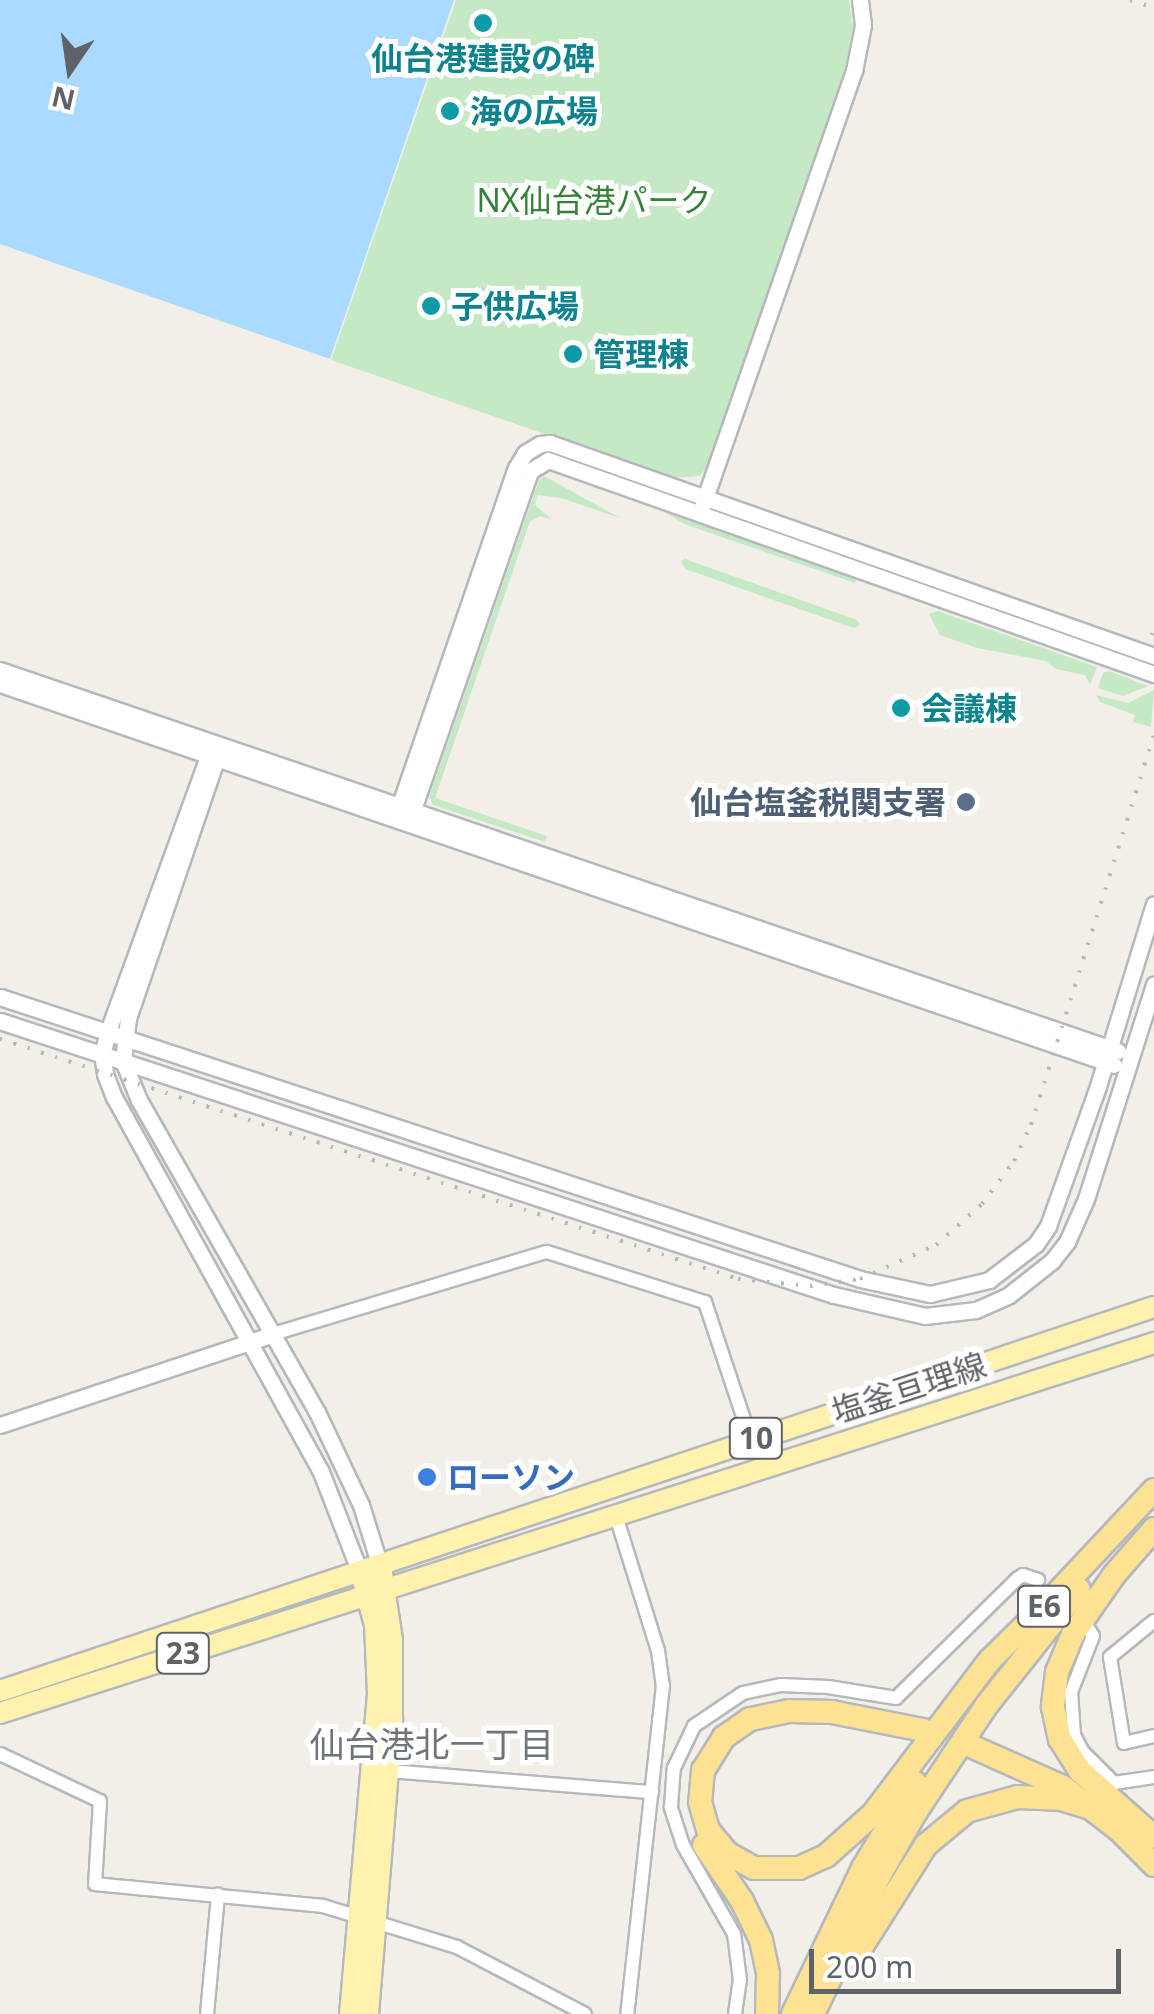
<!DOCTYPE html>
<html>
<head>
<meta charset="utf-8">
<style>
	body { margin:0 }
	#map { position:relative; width:1154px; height:2014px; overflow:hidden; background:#f1efe8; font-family:"Noto Sans","Noto Sans JP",sans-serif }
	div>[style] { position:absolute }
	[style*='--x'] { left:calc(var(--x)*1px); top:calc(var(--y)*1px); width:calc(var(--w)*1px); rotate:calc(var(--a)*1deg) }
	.green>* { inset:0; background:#c5e8c5 }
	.water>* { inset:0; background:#aadaff }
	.roads { filter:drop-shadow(2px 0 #b5b8bc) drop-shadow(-2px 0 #b5b8bc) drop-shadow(0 2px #b5b8bc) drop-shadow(0 -2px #b5b8bc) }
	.minor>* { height:12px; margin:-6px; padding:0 6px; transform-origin:6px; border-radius:6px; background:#fff }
	.tertiary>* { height:15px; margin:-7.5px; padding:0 7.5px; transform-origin:7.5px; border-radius:7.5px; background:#fff }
	.primary>* { height:20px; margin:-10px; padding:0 10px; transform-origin:10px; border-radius:10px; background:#fff2af }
	.motorway>* { height:22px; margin:-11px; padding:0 11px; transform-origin:11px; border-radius:11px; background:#fde293 }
	.rail>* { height:4px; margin-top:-2px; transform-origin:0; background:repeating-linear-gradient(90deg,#b6b7b8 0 2.5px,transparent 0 14.5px) }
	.dots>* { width:28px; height:28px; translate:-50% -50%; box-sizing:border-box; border:5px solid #fff; border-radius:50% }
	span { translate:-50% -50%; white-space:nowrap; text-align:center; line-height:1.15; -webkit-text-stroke:10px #fff; paint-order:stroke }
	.shield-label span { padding:2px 8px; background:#fff; border:2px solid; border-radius:8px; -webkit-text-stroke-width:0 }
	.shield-label { font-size:30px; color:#5f6368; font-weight:700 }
	.culture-label { font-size:32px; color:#0d838f; font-weight:700 }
	.left { translate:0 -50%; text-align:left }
	.park-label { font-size:32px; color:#348238 }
	.service-label { font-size:32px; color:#4e5e75; font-weight:700 }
	.right { translate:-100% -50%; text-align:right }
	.street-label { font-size:32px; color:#5f6368 }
	.shop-label { font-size:32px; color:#366cbe; font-weight:700 }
	.neighbourhood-label { font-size:35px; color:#70757a }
	.north { position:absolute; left:20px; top:20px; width:100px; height:100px; -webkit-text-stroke:8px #fff; paint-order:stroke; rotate:193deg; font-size:28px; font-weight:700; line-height:40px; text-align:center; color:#5f6368 }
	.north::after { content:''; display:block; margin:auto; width:35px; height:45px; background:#5f6368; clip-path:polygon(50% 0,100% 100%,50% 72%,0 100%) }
	.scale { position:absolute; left:809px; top:1949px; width:312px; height:45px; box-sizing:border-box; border:5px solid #5f6368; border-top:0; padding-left:12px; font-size:30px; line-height:35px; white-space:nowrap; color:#5f6368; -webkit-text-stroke:8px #fff; paint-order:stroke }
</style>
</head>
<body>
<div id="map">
	<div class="green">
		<div style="clip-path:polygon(456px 0,849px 0,853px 28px,846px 64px,710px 464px,699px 476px,672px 478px,331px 360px)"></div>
		<div style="clip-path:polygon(544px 476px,620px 518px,561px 498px,537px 495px,535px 505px,552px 520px,540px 516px,530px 521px,435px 798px,547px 836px,545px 842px,433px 805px,429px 797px,539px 480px)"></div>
		<div style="clip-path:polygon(664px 512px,856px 579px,855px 583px,684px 524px)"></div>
		<div style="clip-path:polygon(685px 559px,857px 620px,860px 625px,854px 628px,685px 569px,681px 561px)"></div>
		<div style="clip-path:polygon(938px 611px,1097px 667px,1090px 685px,1085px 675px,1056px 669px,1046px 661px,977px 648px,940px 635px,929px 614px)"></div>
		<div style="clip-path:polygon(1109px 671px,1148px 686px,1123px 696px,1098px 688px,1103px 673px)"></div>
		<div style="clip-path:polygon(1154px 690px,1151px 727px,1133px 722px,1135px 715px,1100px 702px,1096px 695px,1128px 703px)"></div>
	</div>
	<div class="water">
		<div style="clip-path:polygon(0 0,454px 0,330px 359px,0 244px)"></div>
	</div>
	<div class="roads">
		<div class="minor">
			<div style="--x:273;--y:1334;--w:286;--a:-16.7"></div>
			<div style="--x:547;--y:1252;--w:166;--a:17.6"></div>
			<div style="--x:705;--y:1302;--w:145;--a:71.6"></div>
			<div style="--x:616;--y:1516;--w:141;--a:72.7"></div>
			<div style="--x:658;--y:1651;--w:34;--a:82"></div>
			<div style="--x:663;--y:1685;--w:331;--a:96.2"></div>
			<div style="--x:1154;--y:1621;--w:57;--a:140.7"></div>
			<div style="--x:1110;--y:1657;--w:87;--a:80.8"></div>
			<div style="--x:1124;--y:1743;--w:31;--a:-13"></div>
			<div style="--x:1088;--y:1628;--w:9;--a:58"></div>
			<div style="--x:1093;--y:1636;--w:60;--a:111.4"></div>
			<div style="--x:1071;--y:1692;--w:43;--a:86"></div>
			<div style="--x:1074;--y:1735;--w:18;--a:63"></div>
			<div style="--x:1082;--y:1751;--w:45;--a:45"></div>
			<div style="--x:1114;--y:1783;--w:40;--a:-8.5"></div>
			<div style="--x:0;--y:1754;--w:110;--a:25.2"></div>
			<div style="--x:100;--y:1801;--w:83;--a:93.4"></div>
			<div style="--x:95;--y:1884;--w:229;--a:5.5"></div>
			<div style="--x:323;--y:1906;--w:140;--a:17"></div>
			<div style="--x:457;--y:1947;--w:144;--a:27.6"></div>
			<div style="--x:389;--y:1771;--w:264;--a:4.6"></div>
			<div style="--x:207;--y:2014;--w:120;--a:-84.7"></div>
			<div style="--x:735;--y:2014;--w:34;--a:-82"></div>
			<div style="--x:740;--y:1980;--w:46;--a:-97.4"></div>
			<div style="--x:734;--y:1934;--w:103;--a:-119.8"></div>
			<div style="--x:683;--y:1845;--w:40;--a:-108"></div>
			<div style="--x:671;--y:1807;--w:39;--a:-86"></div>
			<div style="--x:674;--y:1768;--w:47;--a:-64.5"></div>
			<div style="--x:694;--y:1726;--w:59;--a:-34"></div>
			<div style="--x:743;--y:1693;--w:39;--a:-12"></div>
			<div style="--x:781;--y:1685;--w:47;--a:2.4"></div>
			<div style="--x:828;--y:1687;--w:69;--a:9.2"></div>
			<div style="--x:896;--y:1698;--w:170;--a:-44.5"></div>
			<div style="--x:1017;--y:1579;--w:7;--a:-34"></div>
			<div style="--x:1023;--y:1575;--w:16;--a:18"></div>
		</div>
		<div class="tertiary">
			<div style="--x:703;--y:504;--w:459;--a:-70.8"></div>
			<div style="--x:854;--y:71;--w:47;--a:-78.9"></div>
			<div style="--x:863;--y:25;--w:25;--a:-97"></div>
			<div style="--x:0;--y:670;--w:1181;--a:18.82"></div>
			<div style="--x:0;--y:684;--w:1177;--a:18.88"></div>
			<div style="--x:210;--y:751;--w:299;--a:110"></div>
			<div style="--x:108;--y:1032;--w:23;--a:105"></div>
			<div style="--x:102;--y:1054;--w:20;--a:81"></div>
			<div style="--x:105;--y:1074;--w:25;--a:69"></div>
			<div style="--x:114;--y:1097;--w:428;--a:61.1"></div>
			<div style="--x:321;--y:1472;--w:105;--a:68.8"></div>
			<div style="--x:218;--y:754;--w:279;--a:108.8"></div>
			<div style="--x:128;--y:1018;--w:43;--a:96.6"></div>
			<div style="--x:123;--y:1061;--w:42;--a:67.7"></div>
			<div style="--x:139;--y:1100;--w:359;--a:60.3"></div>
			<div style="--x:317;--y:1412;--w:103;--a:64.7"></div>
			<div style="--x:361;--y:1505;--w:61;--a:72.8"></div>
			<div style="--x:396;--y:816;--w:368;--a:-71"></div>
			<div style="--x:516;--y:468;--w:17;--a:-59"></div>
			<div style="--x:525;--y:453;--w:17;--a:-31"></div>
			<div style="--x:540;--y:444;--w:10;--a:-6"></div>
			<div style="--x:550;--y:443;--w:640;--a:19.43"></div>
			<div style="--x:409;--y:821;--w:370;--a:-70.9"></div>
			<div style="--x:530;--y:471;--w:21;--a:-31"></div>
			<div style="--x:548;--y:460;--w:643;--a:19.45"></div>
			<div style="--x:0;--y:997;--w:905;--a:18.15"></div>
			<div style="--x:860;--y:1279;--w:72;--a:12.1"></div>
			<div style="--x:930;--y:1294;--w:61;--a:-13.3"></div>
			<div style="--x:989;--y:1280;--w:59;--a:-37.5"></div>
			<div style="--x:1036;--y:1244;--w:22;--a:-56"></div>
			<div style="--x:1048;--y:1226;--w:149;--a:-70.3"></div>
			<div style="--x:1098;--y:1086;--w:190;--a:-72.9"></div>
			<div style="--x:0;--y:1021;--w:878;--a:18.19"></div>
			<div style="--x:834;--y:1295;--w:93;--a:13"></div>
			<div style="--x:925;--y:1316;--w:51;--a:-6.7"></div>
			<div style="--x:976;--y:1310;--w:36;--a:-24"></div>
			<div style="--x:1009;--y:1295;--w:55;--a:-38.3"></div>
			<div style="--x:1052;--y:1261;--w:24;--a:-52"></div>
			<div style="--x:1067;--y:1242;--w:47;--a:-66.2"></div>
			<div style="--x:1086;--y:1199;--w:225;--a:-72.4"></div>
			<div style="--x:0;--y:1425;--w:288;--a:-18.4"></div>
		</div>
		<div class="primary">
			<div style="--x:0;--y:1691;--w:1216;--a:-18.41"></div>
			<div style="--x:0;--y:1713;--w:1212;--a:-17.78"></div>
			<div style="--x:350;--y:2014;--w:321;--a:-85"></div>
			<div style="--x:378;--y:1694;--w:69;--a:-92.5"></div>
			<div style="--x:375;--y:1625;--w:46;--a:-105.3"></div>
			<div style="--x:368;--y:2014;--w:296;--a:-85.3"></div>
			<div style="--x:392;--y:1719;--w:79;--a:-90"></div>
			<div style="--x:392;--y:1640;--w:67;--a:-98.6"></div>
		</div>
		<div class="motorway">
			<div style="--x:1154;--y:1529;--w:61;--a:131"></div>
			<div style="--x:1114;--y:1575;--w:72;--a:124.8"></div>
			<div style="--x:1073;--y:1634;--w:41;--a:112.8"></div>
			<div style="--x:1057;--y:1672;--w:35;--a:97"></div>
			<div style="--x:1053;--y:1707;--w:33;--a:78"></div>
			<div style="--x:1060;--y:1739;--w:38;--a:58"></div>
			<div style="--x:1080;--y:1771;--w:99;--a:41.7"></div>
			<div style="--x:1030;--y:1622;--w:181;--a:-46.8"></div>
			<div style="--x:923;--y:1730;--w:93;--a:-168.8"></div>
			<div style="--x:832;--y:1712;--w:43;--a:-178.7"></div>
			<div style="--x:789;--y:1711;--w:40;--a:168"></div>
			<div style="--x:750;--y:1719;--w:32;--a:145"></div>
			<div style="--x:724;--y:1737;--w:39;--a:122"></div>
			<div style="--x:703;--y:1770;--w:32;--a:95"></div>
			<div style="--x:700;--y:1802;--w:29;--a:74"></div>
			<div style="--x:708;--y:1830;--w:30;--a:50"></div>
			<div style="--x:727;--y:1853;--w:31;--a:29"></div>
			<div style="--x:754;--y:1868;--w:45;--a:0"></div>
			<div style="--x:799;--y:1868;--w:30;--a:-24"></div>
			<div style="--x:826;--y:1856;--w:63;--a:-41.8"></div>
			<div style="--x:873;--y:1814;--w:193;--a:-52.8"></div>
			<div style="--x:990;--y:1660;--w:69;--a:-44.4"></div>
			<div style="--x:973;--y:1747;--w:98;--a:24"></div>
			<div style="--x:1063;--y:1787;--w:69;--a:37.4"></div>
			<div style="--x:1118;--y:1829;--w:51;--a:45"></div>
			<div style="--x:704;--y:1845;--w:68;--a:55.8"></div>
			<div style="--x:742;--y:1901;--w:43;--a:64"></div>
			<div style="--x:761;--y:1940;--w:35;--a:78"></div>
			<div style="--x:768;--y:1974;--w:40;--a:91.4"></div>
			<div style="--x:855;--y:1957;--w:133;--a:-57.6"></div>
			<div style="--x:926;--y:1845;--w:53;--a:-39.7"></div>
			<div style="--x:967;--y:1811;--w:53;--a:-15.4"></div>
			<div style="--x:1018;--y:1797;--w:43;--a:2.7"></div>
			<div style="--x:1061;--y:1799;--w:34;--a:17"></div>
			<div style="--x:793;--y:2014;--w:162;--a:-64.4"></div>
			<div style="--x:863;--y:1868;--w:100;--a:-58.8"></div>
			<div style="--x:813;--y:2014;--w:153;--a:-64.4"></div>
			<div style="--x:879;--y:1876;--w:76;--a:-60.1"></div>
			<div style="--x:917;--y:1810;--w:125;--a:-56.4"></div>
			<div style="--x:986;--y:1706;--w:149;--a:-51.5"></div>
		</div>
	</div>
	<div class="rail">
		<div style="--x:1130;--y:0;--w:25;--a:18"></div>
		<div style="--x:1152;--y:635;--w:6;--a:-72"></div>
		<div style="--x:0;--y:1039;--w:776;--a:18.01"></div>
		<div style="--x:738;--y:1279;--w:72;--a:5.6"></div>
		<div style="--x:810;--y:1286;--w:50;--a:-8"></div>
		<div style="--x:860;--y:1279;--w:83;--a:-24.1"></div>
		<div style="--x:936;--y:1245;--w:62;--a:-41.7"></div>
		<div style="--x:982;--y:1204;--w:54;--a:-53.3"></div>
		<div style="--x:1014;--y:1161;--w:40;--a:-65"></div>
		<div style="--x:1031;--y:1125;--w:408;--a:-72.5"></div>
	</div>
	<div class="dots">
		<div style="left:483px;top:23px;background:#0f9aa8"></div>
		<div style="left:450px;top:111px;background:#0f9aa8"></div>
		<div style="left:431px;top:306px;background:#0f9aa8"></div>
		<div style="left:573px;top:354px;background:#0f9aa8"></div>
		<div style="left:901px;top:708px;background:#0f9aa8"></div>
		<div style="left:966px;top:802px;background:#5c6f8a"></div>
		<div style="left:427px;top:1477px;background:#3f7fe0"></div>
	</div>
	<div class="shield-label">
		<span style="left:756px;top:1438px">10</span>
		<span style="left:1044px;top:1606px">E6</span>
		<span style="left:183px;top:1653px">23</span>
	</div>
	<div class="culture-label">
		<span style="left:483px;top:58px">仙台港建設の碑</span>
		<span class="left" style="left:470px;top:111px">海の広場</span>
		<span class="left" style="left:451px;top:306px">子供広場</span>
		<span class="left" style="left:593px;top:354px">管理棟</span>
		<span class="left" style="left:921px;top:708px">会議棟</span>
	</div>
	<div class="park-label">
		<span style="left:594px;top:200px">NX仙台港パーク</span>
	</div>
	<div class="service-label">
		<span class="right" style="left:946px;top:802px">仙台塩釜税関支署</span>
	</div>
	<div class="street-label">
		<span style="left:909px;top:1388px;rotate:-18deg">塩釜亘理線</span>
	</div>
	<div class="shop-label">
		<span class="left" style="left:447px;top:1477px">ローソン</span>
	</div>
	<div class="neighbourhood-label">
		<span style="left:432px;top:1744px">仙台港北一丁目</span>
	</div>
	<div class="north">N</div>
	<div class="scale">200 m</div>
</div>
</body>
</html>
